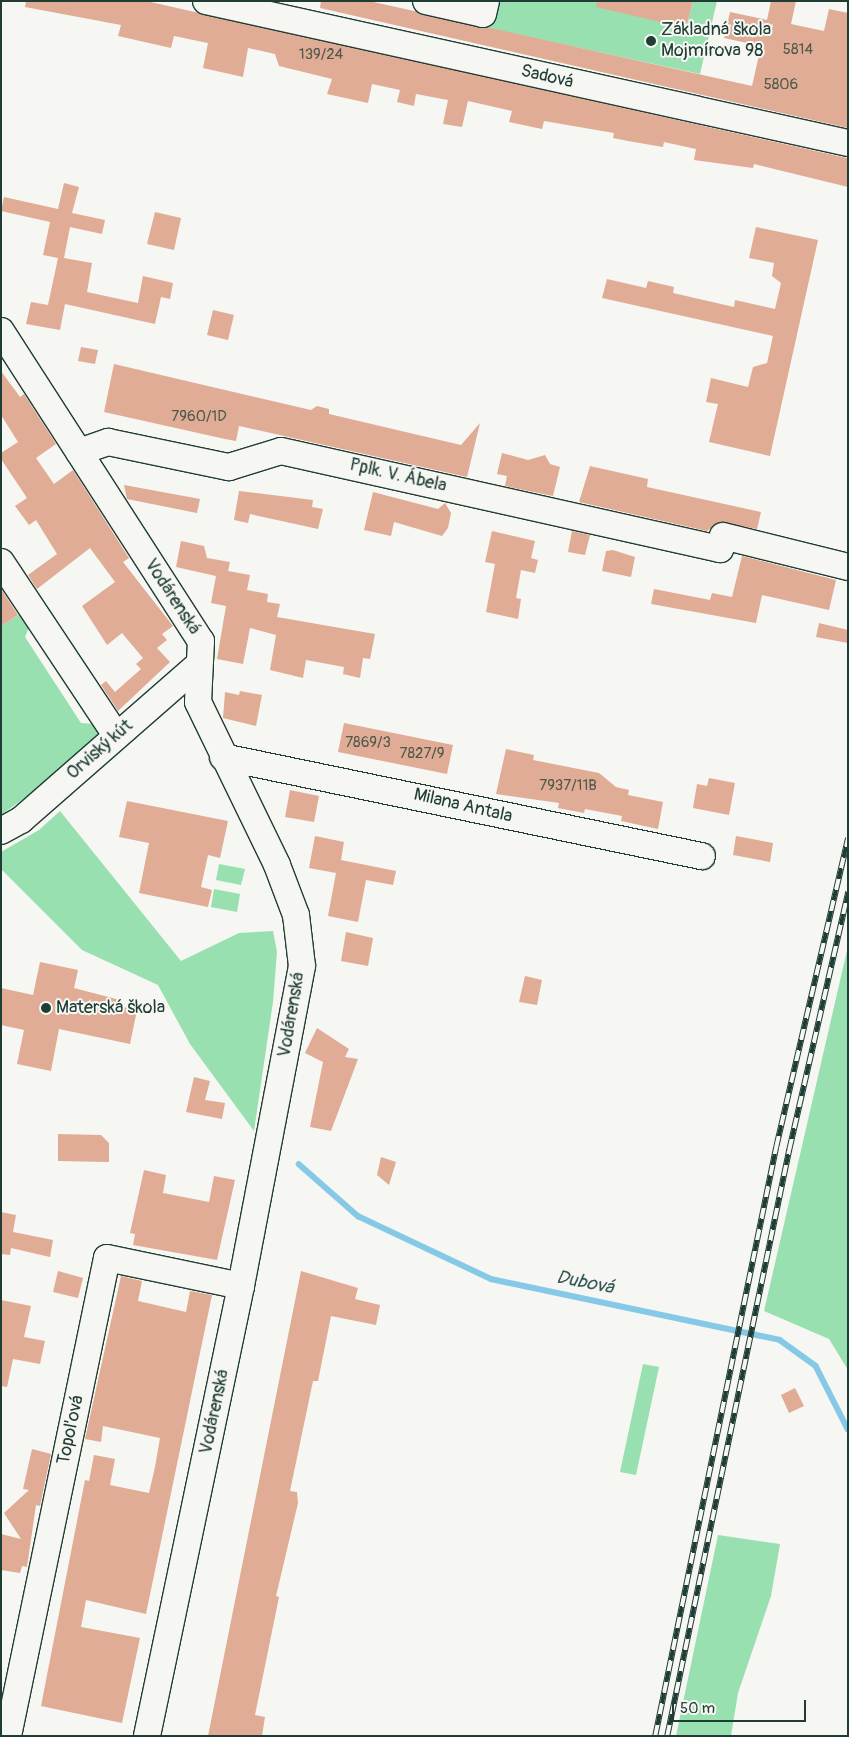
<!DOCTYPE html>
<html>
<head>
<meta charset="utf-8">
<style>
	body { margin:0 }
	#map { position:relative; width:849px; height:1737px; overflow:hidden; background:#f6f6f2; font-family:Pangolin,sans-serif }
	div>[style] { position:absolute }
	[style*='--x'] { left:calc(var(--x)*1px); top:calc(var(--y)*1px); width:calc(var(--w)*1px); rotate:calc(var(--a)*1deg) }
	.green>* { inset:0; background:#98e0af }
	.stream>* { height:5.5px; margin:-2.75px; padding:0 2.75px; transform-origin:2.75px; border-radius:2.75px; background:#86c9e7 }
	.building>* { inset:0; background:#e0ac95 }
	.roads { filter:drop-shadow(1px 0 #1f3d34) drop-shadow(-1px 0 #1f3d34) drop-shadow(0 1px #1f3d34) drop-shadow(0 -1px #1f3d34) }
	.minor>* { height:26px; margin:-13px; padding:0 13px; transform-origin:13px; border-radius:13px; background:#f6f6f2 }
	.rail>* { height:5.5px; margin-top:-2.75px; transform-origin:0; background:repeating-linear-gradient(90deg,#f6f6f2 0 11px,#1f3d34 0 22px); box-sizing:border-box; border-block:1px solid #1f3d34 }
	.dots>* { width:14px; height:14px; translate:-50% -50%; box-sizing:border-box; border:2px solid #f6f6f2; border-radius:50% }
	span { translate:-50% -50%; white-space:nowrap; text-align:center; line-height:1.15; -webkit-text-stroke:4px #f6f6f2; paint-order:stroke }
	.number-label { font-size:15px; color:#4f594c }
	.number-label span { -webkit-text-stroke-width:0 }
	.poi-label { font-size:18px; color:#1f3d34 }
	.left { translate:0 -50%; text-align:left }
	.street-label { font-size:18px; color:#1f3d34 }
	.water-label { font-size:19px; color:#345958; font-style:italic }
	.frame { position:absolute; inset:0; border:2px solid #1f3d34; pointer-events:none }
	.scale { position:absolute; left:672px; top:1700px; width:134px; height:22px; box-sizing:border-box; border:2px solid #1f3d34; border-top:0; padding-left:6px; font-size:15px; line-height:18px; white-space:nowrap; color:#1f3d34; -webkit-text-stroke:4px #f6f6f2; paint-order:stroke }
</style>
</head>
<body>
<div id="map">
	<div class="green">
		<div style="clip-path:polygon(490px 1px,623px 1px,686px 28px,693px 1px,717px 1px,700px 74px,415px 12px,416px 8px)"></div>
		<div style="clip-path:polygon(20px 614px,32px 620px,25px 637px,81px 723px,109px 725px,62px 771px,1px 815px,1px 626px)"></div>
		<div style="clip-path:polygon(60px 811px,181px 961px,239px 933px,273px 931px,277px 952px,273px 1002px,254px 1131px,190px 1044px,158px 985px,82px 950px,1px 869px,1px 852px,39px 830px)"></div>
		<div style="clip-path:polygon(219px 864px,245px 869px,241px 885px,216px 880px)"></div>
		<div style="clip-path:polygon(214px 889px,240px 894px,237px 912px,211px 907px)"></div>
		<div style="clip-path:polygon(848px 946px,848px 1370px,829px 1339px,764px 1311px)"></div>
		<div style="clip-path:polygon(643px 1364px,659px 1367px,636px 1475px,620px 1472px)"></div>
		<div style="clip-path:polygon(718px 1535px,780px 1544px,771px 1596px,738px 1693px,731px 1736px,676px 1736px)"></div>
	</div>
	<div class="stream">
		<div style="--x:299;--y:1164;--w:79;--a:41.4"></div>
		<div style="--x:358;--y:1216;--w:147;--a:25.3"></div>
		<div style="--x:491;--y:1279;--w:295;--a:11.9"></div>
		<div style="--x:780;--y:1340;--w:44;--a:35.8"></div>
		<div style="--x:816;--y:1366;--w:71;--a:63.1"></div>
	</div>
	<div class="building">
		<div style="clip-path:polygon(26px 1px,146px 1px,847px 158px,848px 187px,754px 164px,753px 168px,694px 160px,696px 149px,664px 142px,663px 147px,628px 141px,613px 138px,614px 133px,544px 121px,542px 129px,509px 122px,512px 111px,468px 101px,462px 127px,443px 124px,448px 100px,416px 94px,414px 106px,397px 102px,400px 90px,372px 84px,368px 103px,327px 94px,332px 79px,279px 66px,275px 54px,248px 48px,243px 77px,203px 68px,208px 43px,174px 36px,171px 48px,118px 36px,121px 25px,25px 7px)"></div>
		<div style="clip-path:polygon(321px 1px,369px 1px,752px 86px,761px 46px,724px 38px,730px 12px,767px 20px,771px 1px,796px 1px,791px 24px,824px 31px,829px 9px,848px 13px,848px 128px,320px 8px)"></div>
		<div style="clip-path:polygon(597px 1px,693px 1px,686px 28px,596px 7px)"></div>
		<div style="clip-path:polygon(64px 183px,79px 187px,72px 213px,105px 220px,102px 234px,70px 227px,64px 258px,92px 263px,87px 292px,138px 303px,143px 276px,173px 283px,170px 299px,161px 297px,155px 324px,65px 304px,60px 330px,26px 324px,31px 302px,48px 305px,58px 258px,43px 255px,50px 222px,1px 211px,4px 197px,58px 209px)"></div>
		<div style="clip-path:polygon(155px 212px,181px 218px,174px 250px,147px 244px)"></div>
		<div style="clip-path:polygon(756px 227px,818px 240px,770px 456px,709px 442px,718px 404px,706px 402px,711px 378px,748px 387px,753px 367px,767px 363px,773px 336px,602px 298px,607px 279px,646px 288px,648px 281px,674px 287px,673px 293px,734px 307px,735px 300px,775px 309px,781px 283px,772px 276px,774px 263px,749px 258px)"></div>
		<div style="clip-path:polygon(213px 310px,234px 315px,228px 340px,207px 335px)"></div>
		<div style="clip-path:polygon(81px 347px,98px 350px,95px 364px,78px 361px)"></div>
		<div style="clip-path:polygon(114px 364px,311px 410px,317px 406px,329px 409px,329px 414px,461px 445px,480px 423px,467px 477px,239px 426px,236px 441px,225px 439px,104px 412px)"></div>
		<div style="clip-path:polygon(1px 371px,20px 397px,24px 394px,56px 444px,36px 458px,54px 484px,73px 470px,129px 558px,123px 562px,173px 626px,162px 634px,167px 640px,157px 648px,170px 662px,118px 711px,101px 685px,106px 681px,115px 692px,141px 669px,136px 664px,143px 658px,122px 633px,107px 645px,82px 606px,115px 582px,90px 548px,37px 589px,28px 575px,57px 554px,36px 520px,29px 525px,15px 506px,27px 498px,1px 459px,1px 453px,18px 442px,1px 415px)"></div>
		<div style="clip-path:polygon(502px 453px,528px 460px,545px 455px,550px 464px,560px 467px,553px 496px,505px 486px,507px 476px,497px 474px)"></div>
		<div style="clip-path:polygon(590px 466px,648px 479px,647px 487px,761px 512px,757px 529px,719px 522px,707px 531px,579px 502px)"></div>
		<div style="clip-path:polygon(124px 485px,200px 499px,197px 513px,127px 499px)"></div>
		<div style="clip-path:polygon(239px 491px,313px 500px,312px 507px,323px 509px,318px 529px,250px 514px,248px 523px,234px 520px)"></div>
		<div style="clip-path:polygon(373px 492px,438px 509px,445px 503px,451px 513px,448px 528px,442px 536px,394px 522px,391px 536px,364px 530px)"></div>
		<div style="clip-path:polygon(492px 531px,535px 541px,531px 558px,538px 560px,535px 573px,521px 570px,516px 598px,521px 599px,518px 619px,486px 612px,495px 564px,485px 562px)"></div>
		<div style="clip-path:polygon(572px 531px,590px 535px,585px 555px,568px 552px)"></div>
		<div style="clip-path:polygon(181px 541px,204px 546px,207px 558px,230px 562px,228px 571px,250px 575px,247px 590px,268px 594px,267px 602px,280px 604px,277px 617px,375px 634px,370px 659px,363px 658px,360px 678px,343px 674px,344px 667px,306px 660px,303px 678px,270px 670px,276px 635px,250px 628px,243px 664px,217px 659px,226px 606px,211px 603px,216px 576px,176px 567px)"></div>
		<div style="clip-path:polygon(613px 550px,635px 557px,631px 577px,602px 571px,606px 551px)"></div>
		<div style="clip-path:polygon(742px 556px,836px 580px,829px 610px,762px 595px,756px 623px,651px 604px,654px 589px,710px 600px,712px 593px,732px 597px)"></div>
		<div style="clip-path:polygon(1px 589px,18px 615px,1px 626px)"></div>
		<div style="clip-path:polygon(819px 623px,848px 630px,848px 643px,816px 637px)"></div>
		<div style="clip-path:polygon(240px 691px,262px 695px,256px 726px,223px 718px,225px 692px,239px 695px)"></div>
		<div style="clip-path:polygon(344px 723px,453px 745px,447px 774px,338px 752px)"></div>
		<div style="clip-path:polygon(506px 749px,534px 755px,533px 760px,599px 773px,616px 787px,629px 790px,628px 795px,663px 802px,658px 829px,621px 821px,622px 816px,585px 809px,584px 813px,558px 808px,559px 803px,496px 794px)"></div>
		<div style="clip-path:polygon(709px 778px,735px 783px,729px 815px,693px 808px,697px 784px,707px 786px)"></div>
		<div style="clip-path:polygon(290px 790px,319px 796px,314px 822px,285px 817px)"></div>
		<div style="clip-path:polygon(127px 801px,228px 821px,220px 858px,208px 855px,201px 887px,212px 890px,208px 907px,139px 893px,149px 843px,119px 837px)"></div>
		<div style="clip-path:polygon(315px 836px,344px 842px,341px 860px,396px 871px,393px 885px,366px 880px,358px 922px,328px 916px,336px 873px,309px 868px)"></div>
		<div style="clip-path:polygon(736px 836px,773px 843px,770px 862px,733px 855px)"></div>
		<div style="clip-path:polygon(346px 932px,373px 938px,368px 966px,341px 961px)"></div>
		<div style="clip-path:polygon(40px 962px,78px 970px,74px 988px,120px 1000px,119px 1006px,137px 1010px,130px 1044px,59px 1029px,51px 1071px,17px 1064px,24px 1030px,1px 1025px,1px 988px,33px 995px)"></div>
		<div style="clip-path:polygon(525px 976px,542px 980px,537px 1005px,519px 1002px)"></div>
		<div style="clip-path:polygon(317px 1028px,349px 1049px,345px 1057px,358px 1059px,331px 1131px,310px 1127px,323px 1062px,305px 1053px)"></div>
		<div style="clip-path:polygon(194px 1077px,210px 1081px,205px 1100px,225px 1103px,222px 1119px,186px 1112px)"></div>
		<div style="clip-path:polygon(58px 1134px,101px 1135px,109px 1143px,109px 1162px,58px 1161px)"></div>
		<div style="clip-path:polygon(381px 1157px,396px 1162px,389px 1185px,377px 1175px)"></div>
		<div style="clip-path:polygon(144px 1170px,166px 1175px,163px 1193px,209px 1202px,214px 1176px,235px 1180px,217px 1260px,133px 1245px,135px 1234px,130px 1233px)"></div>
		<div style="clip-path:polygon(1px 1212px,16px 1215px,13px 1232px,53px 1240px,50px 1257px,11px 1248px,10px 1255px,1px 1254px)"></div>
		<div style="clip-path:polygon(58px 1271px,83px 1278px,78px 1298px,53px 1292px)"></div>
		<div style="clip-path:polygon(301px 1271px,358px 1288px,355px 1299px,380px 1305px,376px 1325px,331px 1316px,318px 1381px,313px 1381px,290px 1491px,297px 1492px,298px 1503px,276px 1596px,279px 1597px,255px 1715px,265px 1717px,262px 1736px,208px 1736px)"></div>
		<div style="clip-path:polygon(121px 1276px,142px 1281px,138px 1301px,186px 1312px,190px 1291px,212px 1295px,146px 1614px,86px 1600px,81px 1627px,140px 1638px,122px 1723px,41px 1706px,85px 1480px,89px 1481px,94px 1455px,115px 1459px,110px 1485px,149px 1493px,155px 1467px,160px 1438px,103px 1426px,101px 1442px,85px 1439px)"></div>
		<div style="clip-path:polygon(1px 1300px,31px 1306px,24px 1337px,45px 1341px,40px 1364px,13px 1359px,7px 1387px,1px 1386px)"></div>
		<div style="clip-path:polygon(795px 1388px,804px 1406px,789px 1413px,781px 1395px)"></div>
		<div style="clip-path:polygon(32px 1449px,51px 1454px,40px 1506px,36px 1505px,27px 1567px,22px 1566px,20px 1573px,1px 1570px,1px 1534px,21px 1539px,4px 1513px,29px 1490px,23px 1489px)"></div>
	</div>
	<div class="roads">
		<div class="minor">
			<div style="--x:206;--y:1;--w:658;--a:12.47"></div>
			<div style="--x:426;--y:1;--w:58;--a:12.8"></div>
			<div style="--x:483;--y:14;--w:13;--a:-77"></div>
			<div style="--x:1;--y:331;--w:369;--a:57.2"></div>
			<div style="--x:201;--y:641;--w:61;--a:92.8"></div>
			<div style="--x:198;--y:702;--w:181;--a:64.1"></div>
			<div style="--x:277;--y:865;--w:53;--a:69.2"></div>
			<div style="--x:296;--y:915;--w:51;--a:83.3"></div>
			<div style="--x:302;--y:966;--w:326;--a:100.8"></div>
			<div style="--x:241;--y:1286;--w:460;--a:101.8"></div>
			<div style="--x:79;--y:452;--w:31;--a:-19"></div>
			<div style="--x:108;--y:442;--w:124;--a:11.7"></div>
			<div style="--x:229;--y:467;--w:54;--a:-17.1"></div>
			<div style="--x:281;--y:451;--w:450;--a:12.6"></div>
			<div style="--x:720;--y:549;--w:13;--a:-77"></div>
			<div style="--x:723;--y:536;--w:129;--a:13.9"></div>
			<div style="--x:1;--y:562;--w:208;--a:56.4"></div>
			<div style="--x:223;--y:757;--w:489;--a:11.7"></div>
			<div style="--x:1;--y:831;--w:23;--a:-29"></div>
			<div style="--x:21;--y:820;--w:232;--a:-41.2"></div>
			<div style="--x:8;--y:1736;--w:488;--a:-78.3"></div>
			<div style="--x:107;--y:1258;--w:137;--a:11.8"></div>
		</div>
	</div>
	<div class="rail">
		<div style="--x:655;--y:1736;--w:601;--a:-78.39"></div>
		<div style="--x:776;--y:1147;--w:317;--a:-76.9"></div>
		<div style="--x:667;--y:1736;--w:599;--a:-78.24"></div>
		<div style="--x:789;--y:1150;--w:265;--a:-77.1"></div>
	</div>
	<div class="dots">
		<div style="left:651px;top:41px;background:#1f3d34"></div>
		<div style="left:46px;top:1008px;background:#1f3d34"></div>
	</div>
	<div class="number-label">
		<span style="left:798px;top:50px">5814</span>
		<span style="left:321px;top:55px">139/24</span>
		<span style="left:781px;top:85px">5806</span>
		<span style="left:199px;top:417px">7960/1D</span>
		<span style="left:368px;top:743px">7869/3</span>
		<span style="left:422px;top:754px">7827/9</span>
		<span style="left:568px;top:786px">7937/11B</span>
	</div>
	<div class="poi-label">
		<span class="left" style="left:661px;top:41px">Základná škola<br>Mojmírova 98</span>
		<span class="left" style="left:56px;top:1008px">Materská škola</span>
	</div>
	<div class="street-label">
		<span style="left:547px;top:77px;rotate:13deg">Sadová</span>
		<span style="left:398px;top:476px;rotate:13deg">Pplk. V. Ábela</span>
		<span style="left:172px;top:597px;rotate:57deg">Vodárenská</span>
		<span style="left:100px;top:750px;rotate:-41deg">Orviský kút</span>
		<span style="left:463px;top:806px;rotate:13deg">Milana Antala</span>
		<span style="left:292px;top:1015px;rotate:-80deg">Vodárenská</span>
		<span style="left:215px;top:1412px;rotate:-78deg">Vodárenská</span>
		<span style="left:71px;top:1430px;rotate:-78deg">Topoľová</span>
	</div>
	<div class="water-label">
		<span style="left:585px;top:1283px;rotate:11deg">Dubová</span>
	</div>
	<div class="frame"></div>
	<div class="scale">50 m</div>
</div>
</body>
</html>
